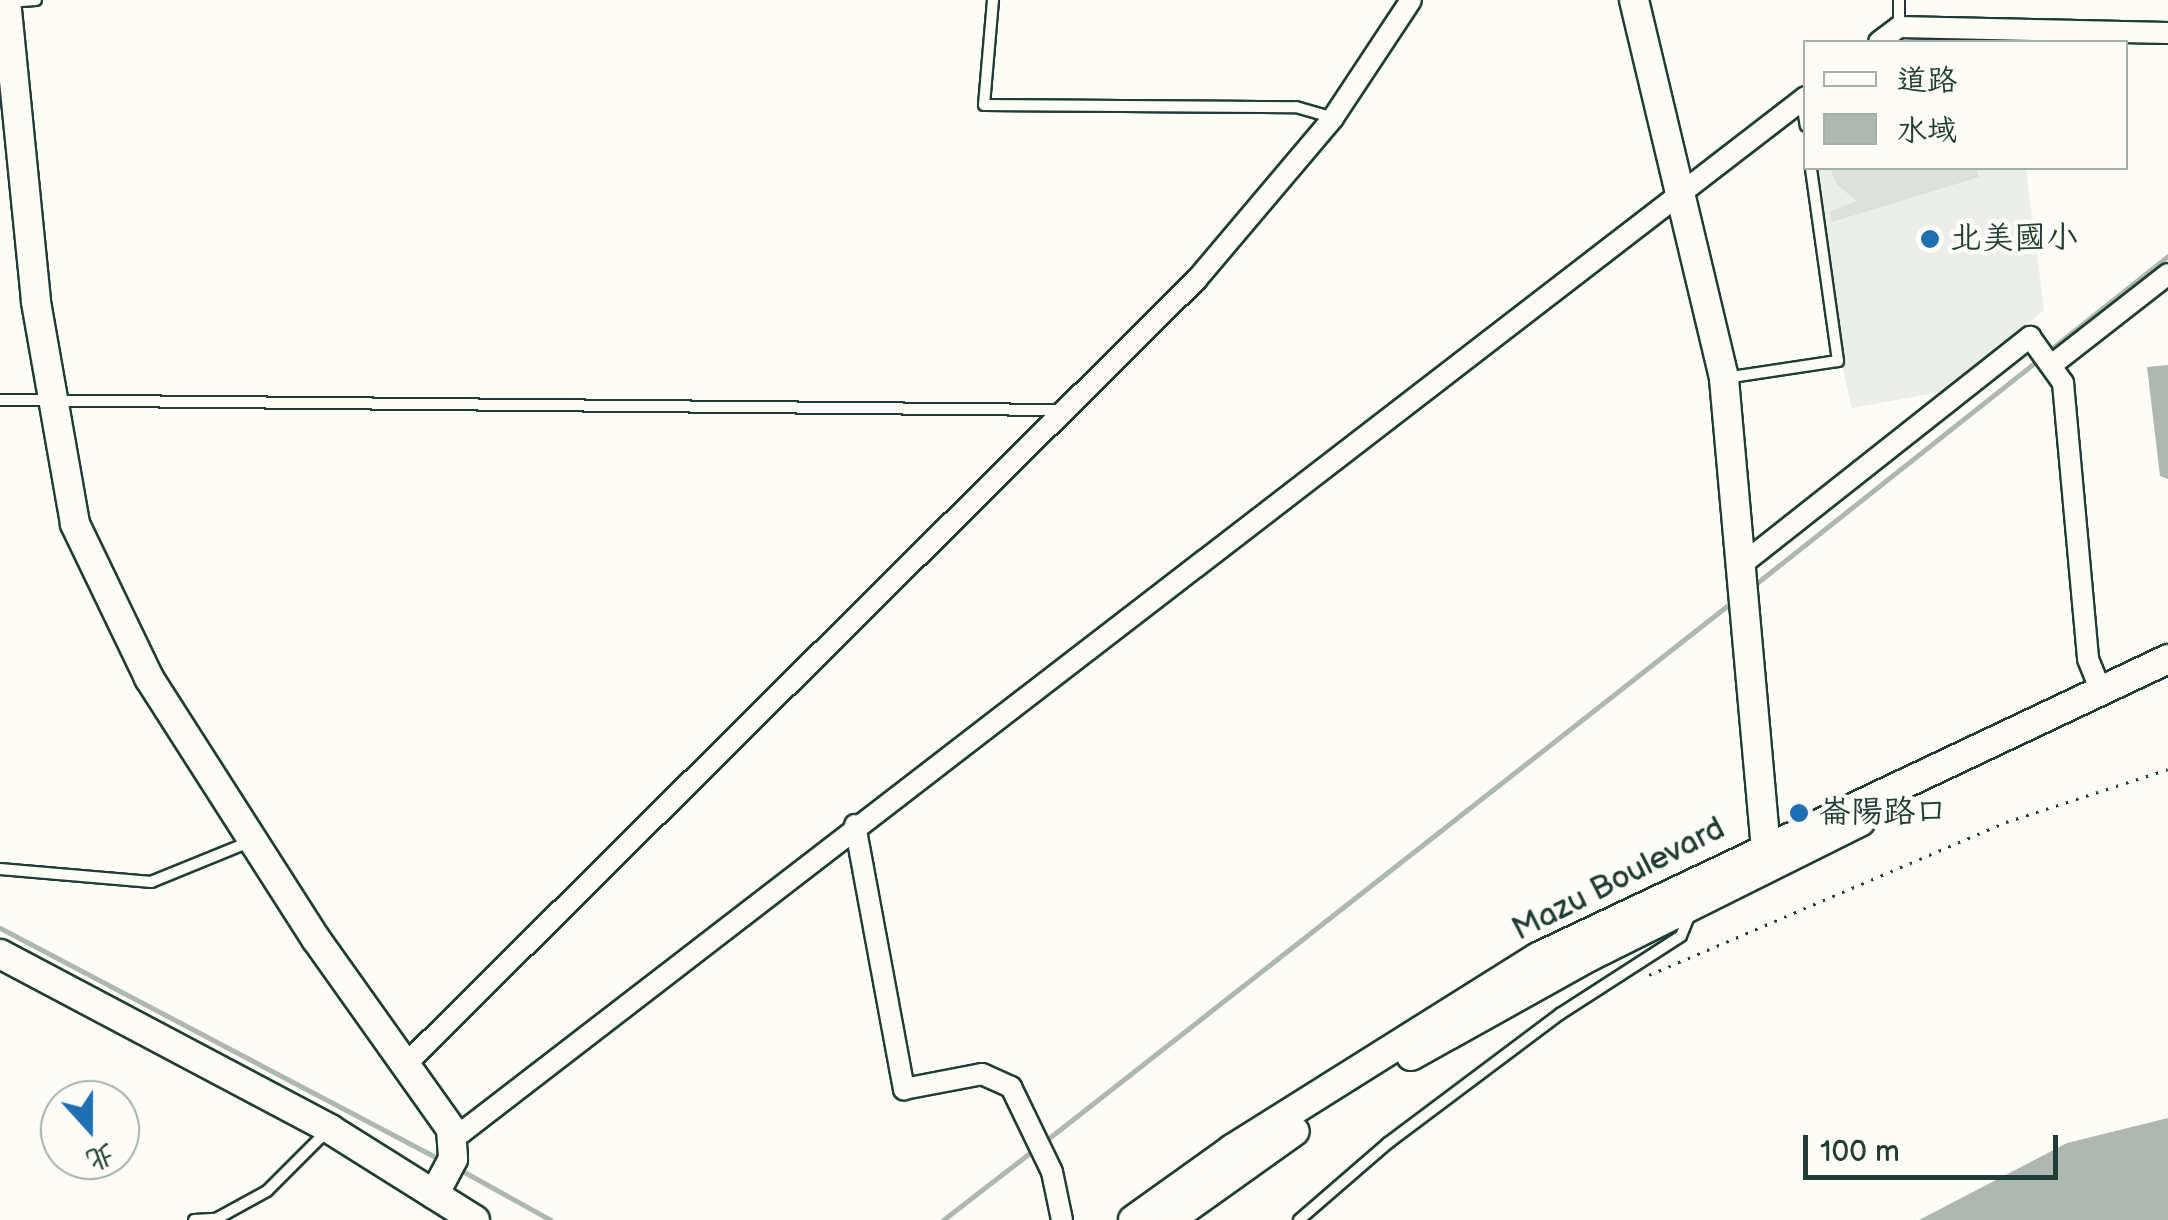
<!DOCTYPE html>
<html>
<head>
<meta charset="utf-8">
<style>
	body { margin:0 }
	#map { position:relative; width:2168px; height:1220px; overflow:hidden; background:#fdfcf7; font-family:"Balsamiq Sans","LXGW WenKai TC",sans-serif }
	div>[style] { position:absolute }
	[style*='--x'] { left:calc(var(--x)*1px); top:calc(var(--y)*1px); width:calc(var(--w)*1px); rotate:calc(var(--a)*1deg) }
	.built>* { inset:0; background:#eceee9 }
	.green>* { inset:0; background:#dde0db }
	.water>* { inset:0; background:#aeb8b1 }
	.stream>* { height:5px; margin:-2.5px; padding:0 2.5px; transform-origin:2.5px; border-radius:2.5px; background:#aeb8b1 }
	.path>* { height:2.5px; margin-top:-1.25px; transform-origin:0; background:repeating-linear-gradient(90deg,#1f3d34 0 2.5px,transparent 0 10.5px) }
	.roads { filter:drop-shadow(2px 0 #1f3d34) drop-shadow(-2px 0 #1f3d34) drop-shadow(0 2px #1f3d34) drop-shadow(0 -2px #1f3d34) }
	.lane>* { height:10px; margin:-5px; padding:0 5px; transform-origin:5px; border-radius:5px; background:#fdfcf7 }
	.street>* { height:20px; margin:-10px; padding:0 10px; transform-origin:10px; border-radius:10px; background:#fdfcf7 }
	.secondary>* { height:28px; margin:-14px; padding:0 14px; transform-origin:14px; border-radius:14px; background:#fdfcf7 }
	.dots>* { width:28px; height:28px; translate:-50% -50%; box-sizing:border-box; border:5px solid #fdfcf7; border-radius:50% }
	span { translate:-50% -50%; white-space:nowrap; text-align:center; line-height:1.15; -webkit-text-stroke:9px #fdfcf7; paint-order:stroke }
	.poi-label { font-size:32px; color:#1f3d34 }
	.left { translate:0 -50%; text-align:left }
	.street-label { font-size:32px; color:#1f3d34 }
	.legend { position:absolute; left:1803px; top:40px; width:325px; height:130px; box-sizing:border-box; background:#fdfcf7; border:2px solid #a4b0a9; margin:0; padding:12px 18px; list-style:none; font-size:30px; color:#1f3d34 }
	.legend li { display:flex; align-items:center; gap:20px; height:50px }
	.legend b { width:50px; border:2px solid #a4b0a9 }
	.north { position:absolute; left:40px; top:1080px; width:100px; height:100px; box-sizing:border-box; background:#fdfcf7; border:2px solid #a4b0a9; border-radius:50%; rotate:159deg; font-size:28px; font-weight:700; line-height:40px; text-align:center; color:#1f3d34 }
	.north::after { content:''; display:block; margin:auto; width:35px; height:45px; background:#1f6fb2; clip-path:polygon(50% 0,100% 100%,50% 72%,0 100%) }
	.scale { position:absolute; left:1803px; top:1135px; width:255px; height:45px; box-sizing:border-box; border:5px solid #1f3d34; border-top:0; padding-left:12px; font-size:30px; line-height:35px; white-space:nowrap; color:#1f3d34; -webkit-text-stroke:8px #fdfcf7; paint-order:stroke }
</style>
</head>
<body>
<div id="map">
	<div class="built">
		<div style="clip-path:polygon(1817px 168px,2026px 168px,2044px 310px,1946px 391px,1852px 408px,1833px 328px)"></div>
	</div>
	<div class="green">
		<div style="clip-path:polygon(1830px 168px,1976px 168px,1979px 177px,1832px 222px,1829px 212px,1857px 201px,1837px 185px)"></div>
	</div>
	<div class="water">
		<div style="clip-path:polygon(2168px 365px,2168px 479px,2160px 476px,2147px 367px)"></div>
		<div style="clip-path:polygon(2168px 1118px,2168px 1220px,1919px 1220px,2067px 1143px)"></div>
	</div>
	<div class="stream">
		<div style="--x:2046;--y:353;--w:156;--a:-38.5"></div>
		<div style="--x:1753;--y:586;--w:364;--a:-38.4"></div>
		<div style="--x:0;--y:928;--w:501;--a:27.74"></div>
		<div style="--x:1044;--y:1142;--w:875;--a:-38.13"></div>
		<div style="--x:457;--y:1168;--w:107;--a:29"></div>
		<div style="--x:943;--y:1220;--w:118;--a:-37.7"></div>
	</div>
	<div class="path">
		<div style="--x:1649;--y:975;--w:388;--a:-23.2"></div>
		<div style="--x:2006;--y:822;--w:170;--a:-18.1"></div>
	</div>
	<div class="roads">
		<div class="lane">
			<div style="--x:993;--y:0;--w:105;--a:94.9"></div>
			<div style="--x:984;--y:105;--w:312;--a:0.4"></div>
			<div style="--x:1296;--y:107;--w:37;--a:16"></div>
			<div style="--x:7;--y:2;--w:29;--a:-4"></div>
			<div style="--x:1899;--y:27;--w:27;--a:-90"></div>
			<div style="--x:1802;--y:102;--w:24;--a:81"></div>
			<div style="--x:1725;--y:378;--w:114;--a:-8.6"></div>
			<div style="--x:1838;--y:361;--w:195;--a:-98"></div>
			<div style="--x:0;--y:400;--w:1064;--a:0.54"></div>
			<div style="--x:0;--y:869;--w:152;--a:4.9"></div>
			<div style="--x:151;--y:882;--w:109;--a:-22.1"></div>
			<div style="--x:194;--y:1220;--w:22;--a:-3"></div>
			<div style="--x:216;--y:1219;--w:58;--a:-28.8"></div>
			<div style="--x:267;--y:1191;--w:88;--a:-45"></div>
			<div style="--x:1299;--y:1220;--w:118;--a:-40.9"></div>
			<div style="--x:1388;--y:1143;--w:215;--a:-36.9"></div>
			<div style="--x:1560;--y:1014;--w:144;--a:-32.8"></div>
			<div style="--x:1681;--y:936;--w:22;--a:-68"></div>
		</div>
		<div class="street">
			<div style="--x:1879;--y:42;--w:25;--a:-37"></div>
			<div style="--x:1899;--y:27;--w:269;--a:1.3"></div>
			<div style="--x:2053;--y:364;--w:146;--a:-38"></div>
			<div style="--x:1740;--y:566;--w:370;--a:-38.3"></div>
			<div style="--x:2030;--y:337;--w:57;--a:54.3"></div>
			<div style="--x:2063;--y:383;--w:277;--a:84.8"></div>
			<div style="--x:2088;--y:659;--w:32;--a:68"></div>
			<div style="--x:855;--y:825;--w:269;--a:79.5"></div>
			<div style="--x:904;--y:1089;--w:79;--a:-10.9"></div>
			<div style="--x:982;--y:1074;--w:32;--a:24"></div>
			<div style="--x:1011;--y:1087;--w:94;--a:64.2"></div>
			<div style="--x:1052;--y:1172;--w:49;--a:78.2"></div>
			<div style="--x:409;--y:1061;--w:1110;--a:-44.78"></div>
			<div style="--x:1197;--y:279;--w:211;--a:-49.8"></div>
			<div style="--x:1333;--y:118;--w:141;--a:-56.5"></div>
			<div style="--x:452;--y:1140;--w:1709;--a:-37.61"></div>
		</div>
		<div class="secondary">
			<div style="--x:6;--y:0;--w:303;--a:84.3"></div>
			<div style="--x:36;--y:302;--w:225;--a:80"></div>
			<div style="--x:75;--y:524;--w:171;--a:64.3"></div>
			<div style="--x:149;--y:678;--w:310;--a:57.4"></div>
			<div style="--x:316;--y:939;--w:233;--a:54.6"></div>
			<div style="--x:451;--y:1129;--w:30;--a:86"></div>
			<div style="--x:453;--y:1159;--w:40;--a:118"></div>
			<div style="--x:1634;--y:0;--w:390;--a:76.6"></div>
			<div style="--x:1724;--y:379;--w:469;--a:84.9"></div>
			<div style="--x:0;--y:954;--w:374;--a:27.9"></div>
			<div style="--x:330;--y:1129;--w:171;--a:32.1"></div>
			<div style="--x:1411;--y:1056;--w:206;--a:-29.1"></div>
			<div style="--x:1591;--y:956;--w:301;--a:-26.5"></div>
			<div style="--x:1133;--y:1220;--w:122;--a:-35.6"></div>
			<div style="--x:1232;--y:1149;--w:361;--a:-32.1"></div>
			<div style="--x:1538;--y:957;--w:697;--a:-25.31"></div>
			<div style="--x:1170;--y:1220;--w:153;--a:-35.5"></div>
		</div>
	</div>
	<div class="dots">
		<div style="left:1930px;top:239px;background:#1f6fb2"></div>
		<div style="left:1799px;top:813px;background:#1f6fb2"></div>
	</div>
	<div class="poi-label">
		<span class="left" style="left:1950px;top:239px">北美國小</span>
		<span class="left" style="left:1819px;top:813px">崙陽路口</span>
	</div>
	<div class="street-label">
		<span style="left:1619px;top:880px;rotate:-27deg">Mazu Boulevard</span>
	</div>
	<ul class="legend">
	<li><b style="height:12px;background:#fdfcf7"></b>道路</li>
	<li><b style="height:28px;background:#aeb8b1"></b>水域</li>
	</ul>
	<div class="north">北</div>
	<div class="scale">100 m</div>
</div>
</body>
</html>
